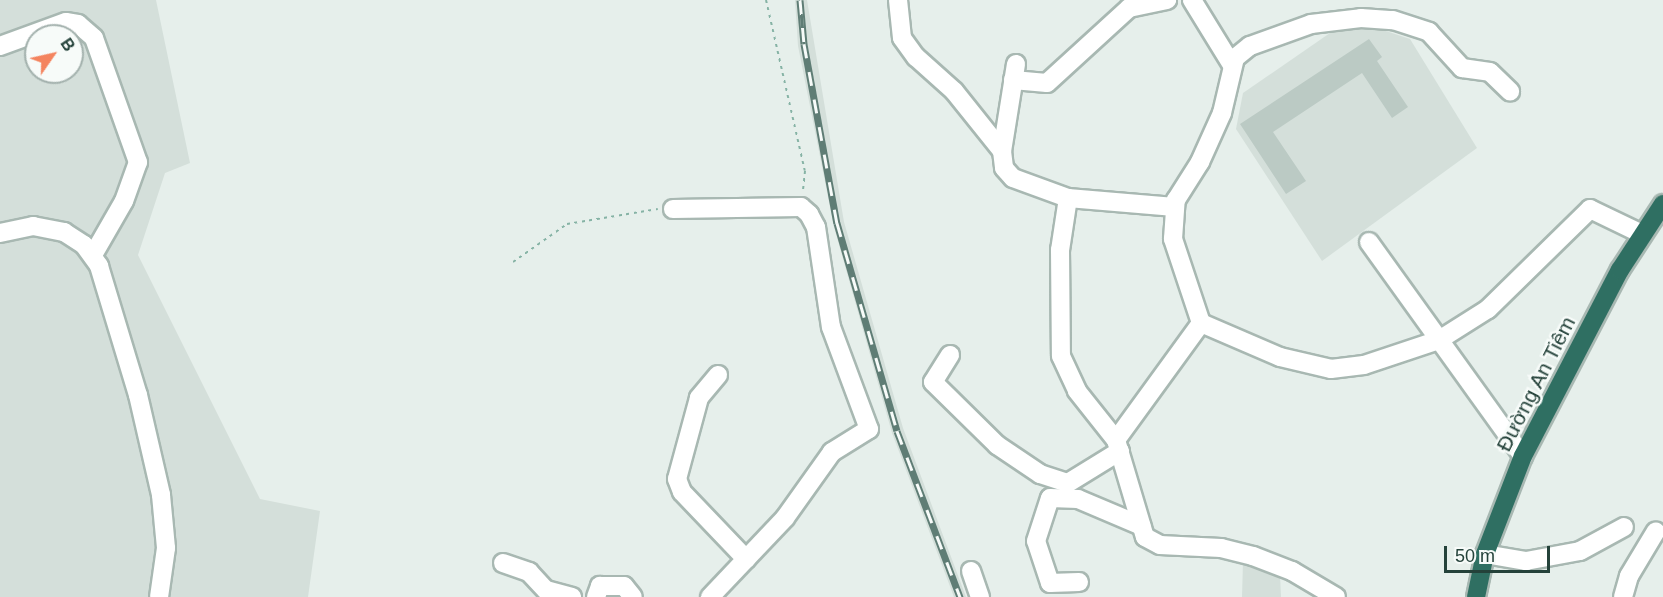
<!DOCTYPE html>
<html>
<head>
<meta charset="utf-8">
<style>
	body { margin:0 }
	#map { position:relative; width:1663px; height:597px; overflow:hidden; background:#e6efeb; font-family:Arial,sans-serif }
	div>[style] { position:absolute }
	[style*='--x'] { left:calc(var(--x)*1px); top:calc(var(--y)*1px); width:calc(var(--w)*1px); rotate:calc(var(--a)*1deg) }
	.built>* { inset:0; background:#d4dfda }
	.building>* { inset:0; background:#bbcac4 }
	.path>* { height:2px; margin-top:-1px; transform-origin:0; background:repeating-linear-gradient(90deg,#86b3a5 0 3px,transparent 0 7.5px) }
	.roads { filter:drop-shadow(2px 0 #a8b8b2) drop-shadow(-2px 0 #a8b8b2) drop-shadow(0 2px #a8b8b2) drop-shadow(0 -2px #a8b8b2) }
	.minor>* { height:18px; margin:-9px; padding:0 9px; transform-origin:9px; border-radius:9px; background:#fff }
	.highway>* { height:18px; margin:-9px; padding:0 9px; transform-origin:9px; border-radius:9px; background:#2f6f62 }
	.rail>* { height:7px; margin-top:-3.5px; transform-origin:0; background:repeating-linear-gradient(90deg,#f7fbf9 0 14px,#5f7d75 0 28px); box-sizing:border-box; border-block:2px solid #5f7d75 }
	span { translate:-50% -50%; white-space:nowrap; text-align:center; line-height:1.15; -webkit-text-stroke:5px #f7fbf9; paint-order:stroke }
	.street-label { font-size:21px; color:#24423a }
	.north { position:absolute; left:24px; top:24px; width:60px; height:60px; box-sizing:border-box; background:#f7fbf9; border:2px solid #a3b1ad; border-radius:50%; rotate:56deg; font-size:16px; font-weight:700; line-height:24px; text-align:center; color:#24423a }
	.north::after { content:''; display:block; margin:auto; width:21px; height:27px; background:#f4845f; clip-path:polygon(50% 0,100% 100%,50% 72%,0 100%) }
	.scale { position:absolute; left:1444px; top:546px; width:106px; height:27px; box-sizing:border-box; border:3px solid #24423a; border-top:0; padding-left:8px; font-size:18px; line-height:21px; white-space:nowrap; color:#24423a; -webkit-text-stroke:4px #f7fbf9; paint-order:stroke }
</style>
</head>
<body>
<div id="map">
	<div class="built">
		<div style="clip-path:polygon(evenodd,0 0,156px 0,190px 163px,165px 173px,138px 255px,260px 499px,320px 511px,308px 597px,0 597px,0 0,36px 36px,72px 36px,72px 72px,36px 72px,36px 36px)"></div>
		<div style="clip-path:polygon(795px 0,807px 0,844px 222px,903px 428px,966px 597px,954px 597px,892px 433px,834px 227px,798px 46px)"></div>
		<div style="clip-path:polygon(1374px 27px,1410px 39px,1477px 148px,1322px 261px,1236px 129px,1243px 93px,1330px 33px)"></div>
		<div style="clip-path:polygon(1243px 562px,1280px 575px,1281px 597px,1242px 597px)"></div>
	</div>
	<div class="building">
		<div style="clip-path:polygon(1369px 39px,1382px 57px,1377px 61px,1408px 107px,1392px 118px,1362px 73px,1273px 132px,1306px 181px,1286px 194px,1240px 124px)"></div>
	</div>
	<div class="path">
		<div style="--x:766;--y:0;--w:175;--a:77.2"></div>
		<div style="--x:805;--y:171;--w:20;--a:96"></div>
		<div style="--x:513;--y:262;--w:66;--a:-35.1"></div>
		<div style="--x:567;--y:224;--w:92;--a:-9.4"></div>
	</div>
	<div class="roads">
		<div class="minor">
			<div style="--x:898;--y:0;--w:38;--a:84"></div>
			<div style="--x:902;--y:38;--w:24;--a:54"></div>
			<div style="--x:916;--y:57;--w:51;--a:41.8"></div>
			<div style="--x:954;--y:91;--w:77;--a:51.3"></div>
			<div style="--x:1192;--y:0;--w:76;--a:58.4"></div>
			<div style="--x:0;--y:46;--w:70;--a:-20"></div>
			<div style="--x:66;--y:22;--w:12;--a:9"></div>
			<div style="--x:78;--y:24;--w:21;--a:41"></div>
			<div style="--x:94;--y:38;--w:132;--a:70.5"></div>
			<div style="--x:138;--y:162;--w:41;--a:109.7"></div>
			<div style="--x:124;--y:201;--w:62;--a:119.9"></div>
			<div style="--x:1016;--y:64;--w:88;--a:99.1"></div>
			<div style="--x:1002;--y:151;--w:17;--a:83"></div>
			<div style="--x:1004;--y:168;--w:13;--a:48"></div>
			<div style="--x:1013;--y:178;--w:59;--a:20"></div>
			<div style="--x:1068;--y:198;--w:107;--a:4.8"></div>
			<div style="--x:1013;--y:80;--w:34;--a:5"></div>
			<div style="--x:1047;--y:83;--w:111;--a:-42.4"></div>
			<div style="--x:1129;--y:8;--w:39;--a:-12"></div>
			<div style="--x:1068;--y:198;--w:53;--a:98.7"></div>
			<div style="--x:1060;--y:250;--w:106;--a:89.5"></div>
			<div style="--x:1061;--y:356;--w:38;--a:65"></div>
			<div style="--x:1077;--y:391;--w:63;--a:51.5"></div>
			<div style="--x:1116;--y:440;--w:101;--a:73.4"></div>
			<div style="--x:1145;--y:537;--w:17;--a:28"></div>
			<div style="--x:1160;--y:545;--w:61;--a:2.8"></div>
			<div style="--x:1221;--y:548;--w:33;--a:14"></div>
			<div style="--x:1253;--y:556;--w:42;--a:21"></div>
			<div style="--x:1292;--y:571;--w:51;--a:30.6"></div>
			<div style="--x:673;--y:209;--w:128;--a:-0.9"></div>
			<div style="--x:801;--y:207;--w:11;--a:41"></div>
			<div style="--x:809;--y:214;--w:15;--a:62"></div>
			<div style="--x:816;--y:227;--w:101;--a:81.5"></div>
			<div style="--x:831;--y:327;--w:109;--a:69.6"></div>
			<div style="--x:869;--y:429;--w:44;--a:148.1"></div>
			<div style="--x:832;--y:452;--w:81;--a:125.5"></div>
			<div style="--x:785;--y:518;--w:109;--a:133.5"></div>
			<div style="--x:0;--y:233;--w:34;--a:-12"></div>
			<div style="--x:33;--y:226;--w:32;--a:11"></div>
			<div style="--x:64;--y:232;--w:24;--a:33"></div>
			<div style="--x:84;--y:245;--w:26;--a:54"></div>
			<div style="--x:99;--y:266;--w:135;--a:73.2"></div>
			<div style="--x:138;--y:395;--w:103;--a:77"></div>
			<div style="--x:161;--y:495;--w:53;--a:84.6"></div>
			<div style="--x:166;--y:548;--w:49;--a:98.1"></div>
			<div style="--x:1369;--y:242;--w:264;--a:54.3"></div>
			<div style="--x:1201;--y:323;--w:86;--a:23.3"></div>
			<div style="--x:1280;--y:357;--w:52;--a:13.2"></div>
			<div style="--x:1331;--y:369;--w:33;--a:-7"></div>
			<div style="--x:1364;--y:365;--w:79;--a:-18.4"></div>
			<div style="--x:1439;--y:340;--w:58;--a:-32.3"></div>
			<div style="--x:1488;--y:309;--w:143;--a:-44.4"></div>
			<div style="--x:1590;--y:209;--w:58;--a:25.7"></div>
			<div style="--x:950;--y:355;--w:32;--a:122"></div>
			<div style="--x:933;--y:382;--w:90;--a:44.5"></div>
			<div style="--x:997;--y:445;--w:52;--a:34"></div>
			<div style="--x:1040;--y:474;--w:29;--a:18"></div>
			<div style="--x:1068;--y:483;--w:61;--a:-31.6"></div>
			<div style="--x:718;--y:375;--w:30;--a:130"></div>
			<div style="--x:699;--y:398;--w:84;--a:105.2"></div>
			<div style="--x:677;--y:479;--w:14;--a:69"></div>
			<div style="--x:682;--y:492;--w:93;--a:46.3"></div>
			<div style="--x:1116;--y:440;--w:145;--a:-54"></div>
			<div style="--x:1201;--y:323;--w:89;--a:-108.4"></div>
			<div style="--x:1173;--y:239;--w:39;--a:-86"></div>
			<div style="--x:1176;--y:200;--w:45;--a:-57.7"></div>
			<div style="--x:1200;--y:162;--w:54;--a:-65.8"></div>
			<div style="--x:1222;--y:113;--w:57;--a:-76.7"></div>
			<div style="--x:1235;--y:58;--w:19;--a:-39"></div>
			<div style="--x:1250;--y:46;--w:65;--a:-19.8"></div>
			<div style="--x:1311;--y:24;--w:50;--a:-6.8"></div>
			<div style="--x:1361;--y:18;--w:32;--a:4"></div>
			<div style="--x:1393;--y:20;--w:38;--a:18"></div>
			<div style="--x:1429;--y:32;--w:49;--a:47.5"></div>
			<div style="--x:1462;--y:68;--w:28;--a:8"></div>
			<div style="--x:1490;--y:72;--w:28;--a:44"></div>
			<div style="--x:1485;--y:554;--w:42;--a:9.7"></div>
			<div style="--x:1526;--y:561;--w:55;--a:-10.5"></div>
			<div style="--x:1580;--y:551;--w:50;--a:-28.6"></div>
			<div style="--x:503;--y:563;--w:28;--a:19"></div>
			<div style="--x:529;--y:572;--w:25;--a:47"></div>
			<div style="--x:546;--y:590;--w:27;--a:15"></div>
			<div style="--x:971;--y:571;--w:28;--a:71"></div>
			<div style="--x:1079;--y:582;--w:29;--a:178"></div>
			<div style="--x:1050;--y:583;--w:44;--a:-108.4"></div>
			<div style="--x:1036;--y:541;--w:45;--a:-72"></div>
			<div style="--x:1050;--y:498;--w:28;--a:2"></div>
			<div style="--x:1078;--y:499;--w:69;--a:22.9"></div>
			<div style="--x:596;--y:597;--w:12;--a:-70"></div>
			<div style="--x:600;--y:586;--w:24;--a:0"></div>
			<div style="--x:624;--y:586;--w:14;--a:51"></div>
			<div style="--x:1623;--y:597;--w:22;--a:-74"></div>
			<div style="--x:1629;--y:576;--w:52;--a:-59"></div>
		</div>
		<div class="highway">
			<div style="--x:1476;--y:597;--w:44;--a:-78.2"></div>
			<div style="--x:1485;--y:554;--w:105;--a:-68.8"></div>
			<div style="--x:1523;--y:456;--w:210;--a:-62.5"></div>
			<div style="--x:1620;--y:270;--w:79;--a:-56.9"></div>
		</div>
	</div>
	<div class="rail">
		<div style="--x:800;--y:0;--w:44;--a:84.8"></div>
		<div style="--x:804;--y:44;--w:182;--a:79.6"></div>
		<div style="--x:837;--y:223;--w:216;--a:73.9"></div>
		<div style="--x:897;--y:431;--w:178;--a:69.2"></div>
	</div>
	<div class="street-label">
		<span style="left:1536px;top:384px;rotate:-63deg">Đường An Tiêm</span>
	</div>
	<div class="north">B</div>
	<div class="scale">50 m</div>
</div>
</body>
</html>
